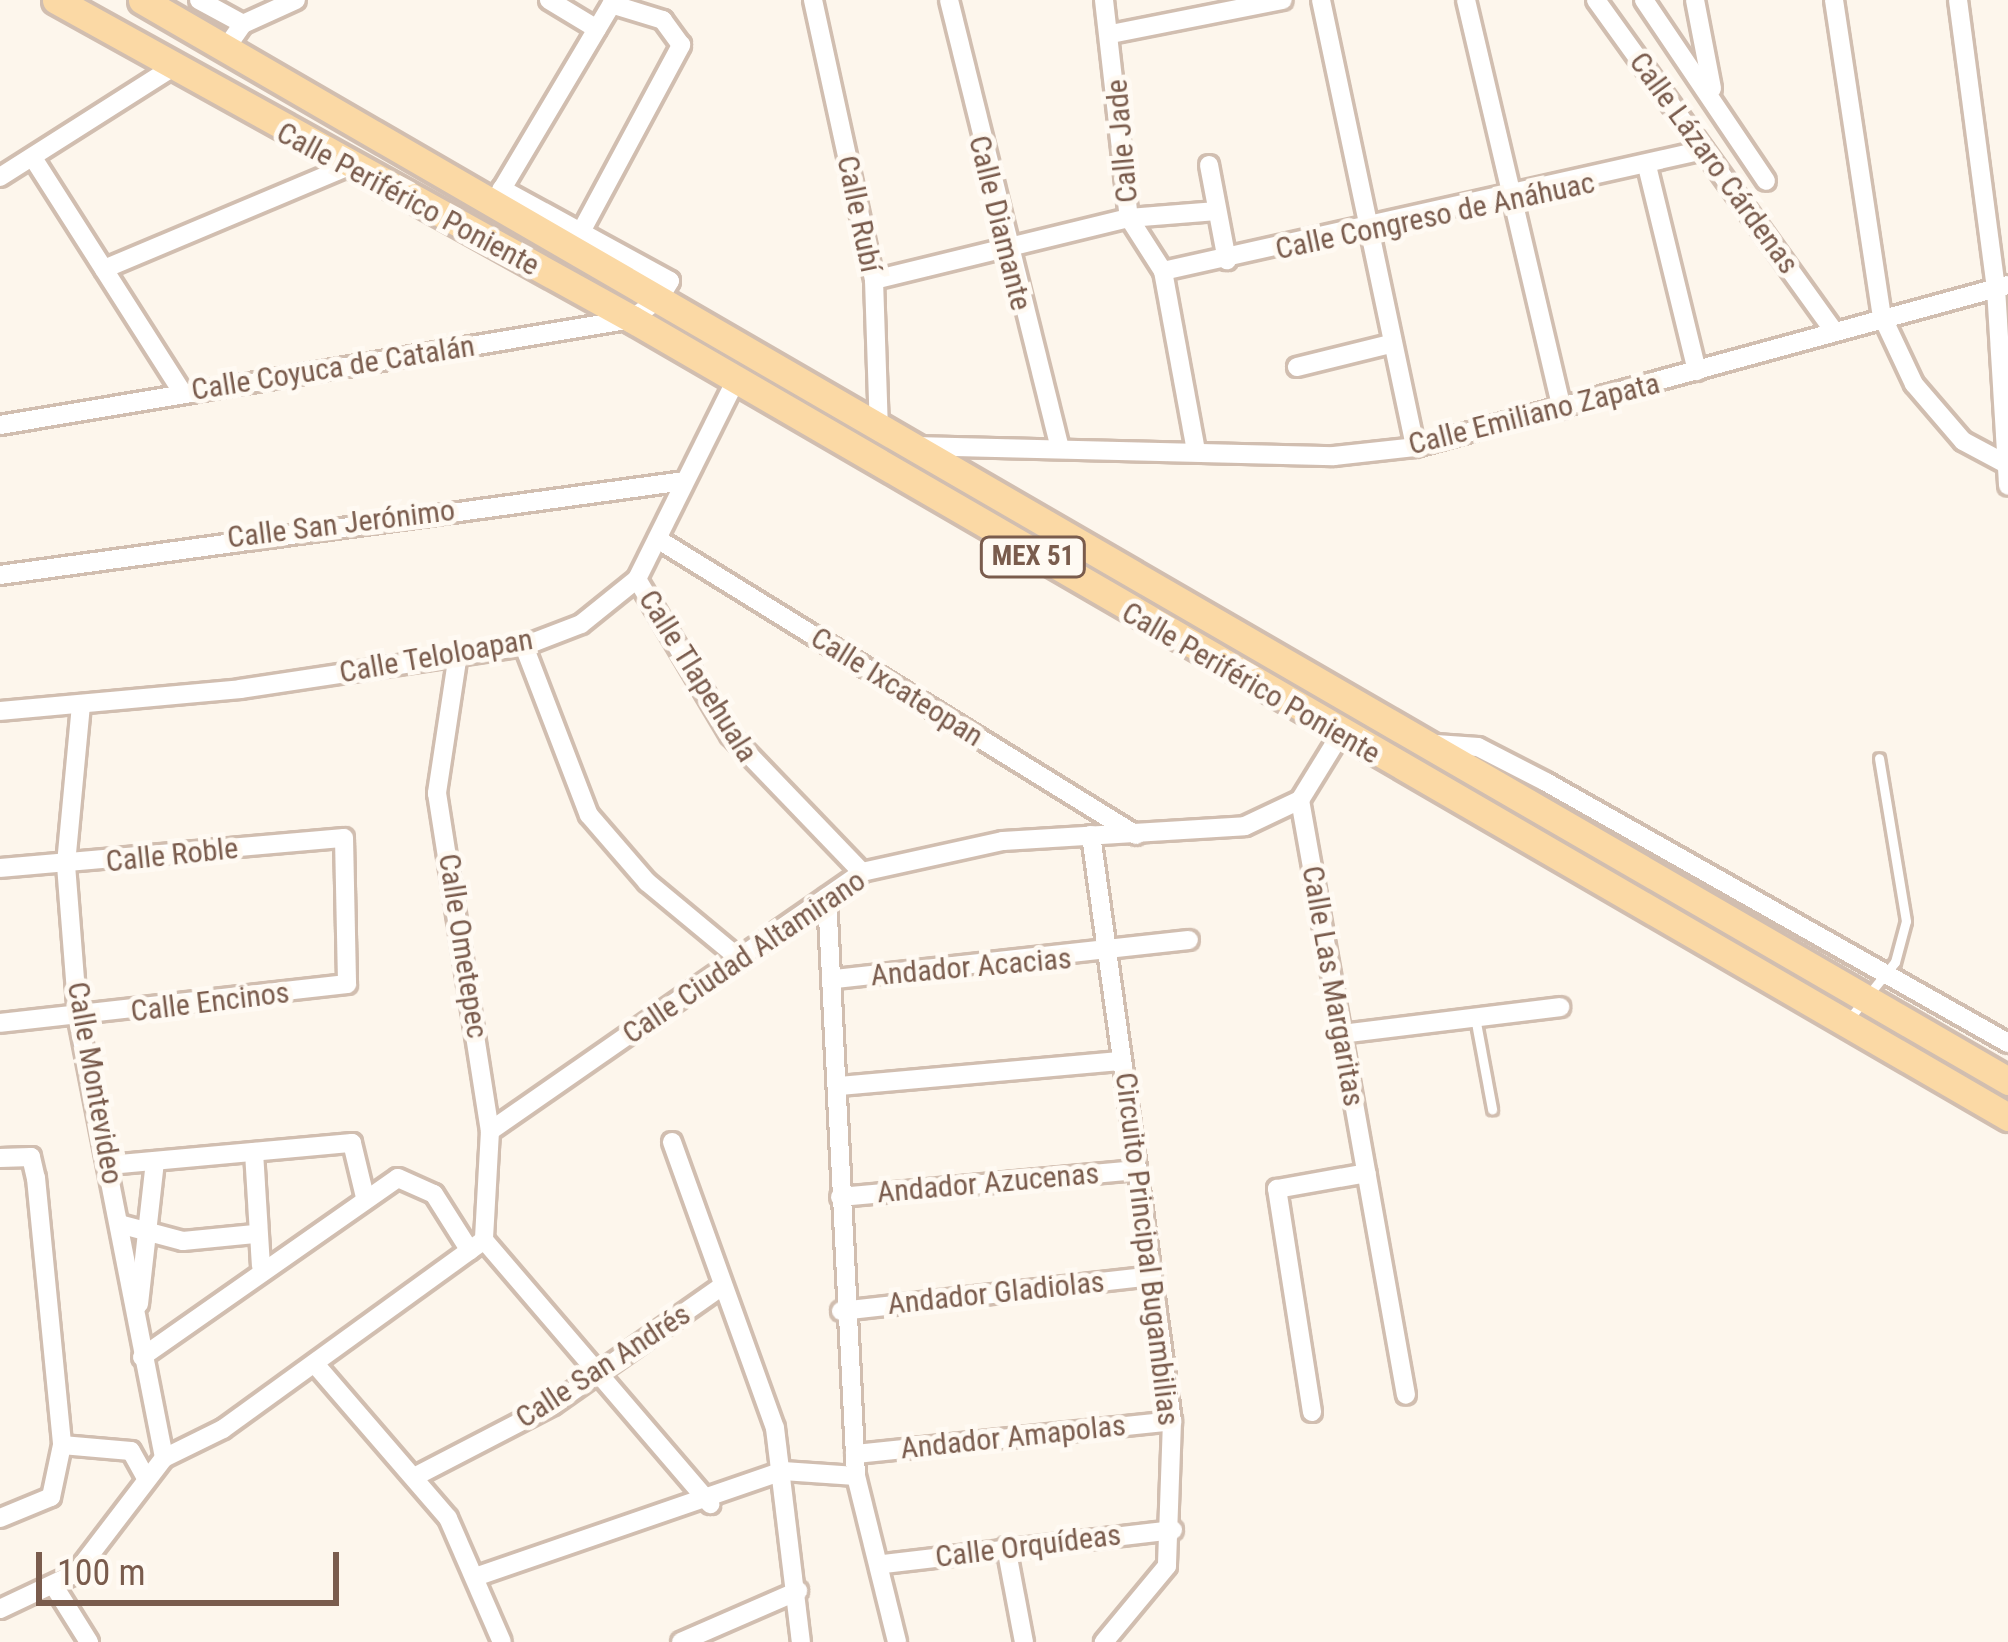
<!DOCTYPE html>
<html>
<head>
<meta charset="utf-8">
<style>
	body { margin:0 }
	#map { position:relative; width:2008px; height:1642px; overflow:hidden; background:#fdf6ec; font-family:"Roboto Condensed",sans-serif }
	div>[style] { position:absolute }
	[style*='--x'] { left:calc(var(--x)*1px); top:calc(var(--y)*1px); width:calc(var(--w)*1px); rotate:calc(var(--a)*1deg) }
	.roads { filter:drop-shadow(3px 0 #d1beb0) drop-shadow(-3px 0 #d1beb0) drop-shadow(0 3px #d1beb0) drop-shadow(0 -3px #d1beb0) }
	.service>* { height:9px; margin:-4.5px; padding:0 4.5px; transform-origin:4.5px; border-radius:4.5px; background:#fff }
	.minor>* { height:18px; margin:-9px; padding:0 9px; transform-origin:9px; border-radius:9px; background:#fff }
	.primary>* { height:27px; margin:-13.5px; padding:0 13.5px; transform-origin:13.5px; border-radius:13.5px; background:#fbd9a5 }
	span { translate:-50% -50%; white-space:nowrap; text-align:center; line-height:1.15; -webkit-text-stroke:10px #fffaf3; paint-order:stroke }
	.shield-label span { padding:3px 9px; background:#fffaf3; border:3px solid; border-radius:9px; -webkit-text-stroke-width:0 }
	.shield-label { font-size:27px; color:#7a5c4d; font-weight:700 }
	.street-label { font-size:30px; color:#7a5c4d }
	.scale { position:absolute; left:36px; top:1552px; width:303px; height:54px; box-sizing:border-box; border:6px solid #7a5c4d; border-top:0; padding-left:15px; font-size:36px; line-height:42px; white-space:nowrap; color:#7a5c4d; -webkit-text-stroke:9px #fffaf3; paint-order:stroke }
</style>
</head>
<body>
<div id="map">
	<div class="roads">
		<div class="service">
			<div style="--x:1475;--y:1017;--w:94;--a:79.5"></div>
			<div style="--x:1849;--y:1019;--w:73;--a:-51.1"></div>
			<div style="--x:1895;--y:962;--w:42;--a:-75"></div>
			<div style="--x:1906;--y:921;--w:165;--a:-99.4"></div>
		</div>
		<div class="minor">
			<div style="--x:199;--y:0;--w:50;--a:28.6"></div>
			<div style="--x:549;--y:0;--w:56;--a:31.1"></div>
			<div style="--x:813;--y:0;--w:287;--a:77.7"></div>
			<div style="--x:874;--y:280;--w:152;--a:88.1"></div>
			<div style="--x:949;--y:0;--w:457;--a:76.1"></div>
			<div style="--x:1104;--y:0;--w:219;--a:83.5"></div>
			<div style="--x:1129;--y:218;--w:63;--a:57.3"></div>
			<div style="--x:1163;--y:271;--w:183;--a:79.6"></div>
			<div style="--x:1321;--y:0;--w:457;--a:78.1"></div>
			<div style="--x:1466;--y:0;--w:420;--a:76.8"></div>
			<div style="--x:1596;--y:0;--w:403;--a:54.3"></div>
			<div style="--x:1644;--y:0;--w:218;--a:56"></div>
			<div style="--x:1695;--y:0;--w:90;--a:79.1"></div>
			<div style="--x:1834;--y:0;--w:320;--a:81.4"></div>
			<div style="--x:1882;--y:316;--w:75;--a:64.8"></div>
			<div style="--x:1914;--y:384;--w:75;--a:49.3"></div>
			<div style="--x:1963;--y:441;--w:51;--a:28.1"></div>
			<div style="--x:1958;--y:0;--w:290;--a:82.5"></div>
			<div style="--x:1996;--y:288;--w:198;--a:86.5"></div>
			<div style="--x:1111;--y:34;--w:175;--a:-11.2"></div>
			<div style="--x:226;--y:48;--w:29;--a:-55"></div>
			<div style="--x:243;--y:24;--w:58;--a:-24.4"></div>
			<div style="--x:35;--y:161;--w:274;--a:57.5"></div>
			<div style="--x:1209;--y:165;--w:97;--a:79.3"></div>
			<div style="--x:1648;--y:170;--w:207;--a:76.3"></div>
			<div style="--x:0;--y:177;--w:204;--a:-32.4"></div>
			<div style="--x:496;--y:199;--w:231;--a:-59.3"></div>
			<div style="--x:575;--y:243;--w:225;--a:-61.8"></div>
			<div style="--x:681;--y:45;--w:31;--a:-126"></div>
			<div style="--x:663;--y:20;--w:54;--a:-162.9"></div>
			<div style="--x:104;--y:269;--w:260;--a:-22.8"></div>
			<div style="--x:1163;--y:271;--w:554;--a:-12.61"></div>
			<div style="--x:874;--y:280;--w:262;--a:-13.7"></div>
			<div style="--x:1129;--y:218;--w:88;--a:-4.5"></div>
			<div style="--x:1297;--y:367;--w:96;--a:-13.9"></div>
			<div style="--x:0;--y:425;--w:641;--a:-9.52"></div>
			<div style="--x:632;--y:319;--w:34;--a:-37"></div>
			<div style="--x:659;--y:299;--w:21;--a:-59"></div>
			<div style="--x:670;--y:281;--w:192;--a:-151.3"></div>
			<div style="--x:914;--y:446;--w:420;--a:1.4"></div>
			<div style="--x:1334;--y:456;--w:81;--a:-6.3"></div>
			<div style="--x:1415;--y:447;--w:615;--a:-15.28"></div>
			<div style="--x:659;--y:540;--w:561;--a:31.73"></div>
			<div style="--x:0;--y:575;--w:690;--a:-7.82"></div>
			<div style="--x:637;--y:579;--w:182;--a:59.2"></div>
			<div style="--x:730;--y:735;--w:190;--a:46.1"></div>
			<div style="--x:524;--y:646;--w:181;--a:69"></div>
			<div style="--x:589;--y:815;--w:89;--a:49.1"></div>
			<div style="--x:647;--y:882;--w:122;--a:39.7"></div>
			<div style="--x:458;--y:654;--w:141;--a:98.6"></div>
			<div style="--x:437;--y:793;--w:342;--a:81.1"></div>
			<div style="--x:490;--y:1131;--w:109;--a:93.2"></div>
			<div style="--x:81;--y:705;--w:161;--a:95.4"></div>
			<div style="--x:66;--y:865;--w:154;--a:85.5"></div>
			<div style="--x:78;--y:1019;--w:447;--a:78.9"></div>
			<div style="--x:0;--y:711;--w:241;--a:-5.2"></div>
			<div style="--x:240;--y:689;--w:287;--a:-8.6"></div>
			<div style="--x:524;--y:646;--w:61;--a:-21.1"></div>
			<div style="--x:581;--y:624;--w:72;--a:-38.8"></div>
			<div style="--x:637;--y:579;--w:218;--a:-63.6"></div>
			<div style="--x:1436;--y:744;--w:42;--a:4.1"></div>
			<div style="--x:1478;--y:747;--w:76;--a:27.2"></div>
			<div style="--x:1546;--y:782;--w:531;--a:29.46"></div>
			<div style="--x:1300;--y:800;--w:604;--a:79.9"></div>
			<div style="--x:1091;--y:835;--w:592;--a:82.13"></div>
			<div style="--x:1172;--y:1421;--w:145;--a:92"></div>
			<div style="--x:1167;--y:1566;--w:99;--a:129.7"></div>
			<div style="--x:0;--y:868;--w:345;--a:-5"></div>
			<div style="--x:344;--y:838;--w:146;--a:88.8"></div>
			<div style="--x:347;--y:984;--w:349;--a:173.6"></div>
			<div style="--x:827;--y:897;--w:580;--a:87.13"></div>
			<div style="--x:856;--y:1476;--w:171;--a:76.1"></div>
			<div style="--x:835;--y:979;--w:356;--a:-6.3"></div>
			<div style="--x:1341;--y:1034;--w:221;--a:-7"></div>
			<div style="--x:840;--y:1086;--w:283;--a:-5.1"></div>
			<div style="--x:490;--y:1131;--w:453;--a:-34.8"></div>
			<div style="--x:862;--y:872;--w:144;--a:-12.4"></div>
			<div style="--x:1003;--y:841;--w:242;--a:-3.5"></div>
			<div style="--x:1245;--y:826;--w:61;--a:-25.3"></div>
			<div style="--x:1300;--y:800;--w:76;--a:-58.4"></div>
			<div style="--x:672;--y:1142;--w:304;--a:70.2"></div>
			<div style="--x:775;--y:1428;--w:216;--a:83.1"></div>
			<div style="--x:254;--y:1152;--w:114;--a:86.5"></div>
			<div style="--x:0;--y:1158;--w:31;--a:-2"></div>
			<div style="--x:31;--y:1157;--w:22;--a:77"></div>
			<div style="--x:36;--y:1178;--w:268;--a:84.4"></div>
			<div style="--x:62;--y:1445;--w:53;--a:101.9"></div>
			<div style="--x:51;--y:1497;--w:55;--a:157.6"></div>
			<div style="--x:109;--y:1165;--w:244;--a:-5.2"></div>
			<div style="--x:352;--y:1143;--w:56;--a:76.5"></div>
			<div style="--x:840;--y:1197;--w:298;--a:-5.2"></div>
			<div style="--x:119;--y:1224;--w:66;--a:14.9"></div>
			<div style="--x:183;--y:1241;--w:72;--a:-5.6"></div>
			<div style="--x:484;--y:1240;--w:348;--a:49.4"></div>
			<div style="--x:139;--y:1304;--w:144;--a:-83.6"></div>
			<div style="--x:841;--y:1311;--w:313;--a:-6.4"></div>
			<div style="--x:142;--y:1357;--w:312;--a:-35"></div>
			<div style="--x:398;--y:1178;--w:39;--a:24"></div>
			<div style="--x:434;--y:1194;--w:67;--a:57.7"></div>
			<div style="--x:315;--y:1364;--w:203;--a:49.2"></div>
			<div style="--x:448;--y:1518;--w:135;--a:66.5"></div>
			<div style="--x:1312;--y:1412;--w:226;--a:-98.9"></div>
			<div style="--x:1277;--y:1189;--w:91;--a:-10.1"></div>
			<div style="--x:62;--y:1445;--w:69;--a:5"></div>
			<div style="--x:131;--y:1451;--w:31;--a:61"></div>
			<div style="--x:855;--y:1454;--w:319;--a:-5.9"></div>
			<div style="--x:418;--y:1475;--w:152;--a:-27.4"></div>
			<div style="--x:553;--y:1405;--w:205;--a:-35.1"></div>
			<div style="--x:1006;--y:1547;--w:97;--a:79.3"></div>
			<div style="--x:884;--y:1564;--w:291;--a:-6.7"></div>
			<div style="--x:478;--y:1576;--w:323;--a:-19"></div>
			<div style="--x:783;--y:1471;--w:73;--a:3.9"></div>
			<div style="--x:54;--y:1586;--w:66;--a:58"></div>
			<div style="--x:0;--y:1609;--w:84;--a:-25.3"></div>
			<div style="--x:76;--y:1573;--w:145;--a:-52.6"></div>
			<div style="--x:164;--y:1458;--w:66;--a:-26.2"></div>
			<div style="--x:223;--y:1429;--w:322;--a:-35.9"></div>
			<div style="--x:681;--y:1642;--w:128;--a:-23.6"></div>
		</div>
		<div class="primary">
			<div style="--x:56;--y:0;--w:658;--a:28.98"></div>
			<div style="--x:632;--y:319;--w:1591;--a:30.11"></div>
			<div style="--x:142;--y:0;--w:2157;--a:30.08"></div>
		</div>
	</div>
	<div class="shield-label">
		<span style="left:1033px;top:557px">MEX 51</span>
	</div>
	<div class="street-label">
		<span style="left:1122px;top:141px;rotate:-95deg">Calle Jade</span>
		<span style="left:1714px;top:163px;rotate:54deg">Calle Lázaro Cárdenas</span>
		<span style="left:408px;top:199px;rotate:28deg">Calle Periférico Poniente</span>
		<span style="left:859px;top:214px;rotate:78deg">Calle Rubí</span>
		<span style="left:1435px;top:216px;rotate:-12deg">Calle Congreso de Anáhuac</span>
		<span style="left:1000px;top:223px;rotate:76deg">Calle Diamante</span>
		<span style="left:333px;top:368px;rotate:-9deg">Calle Coyuca de Catalán</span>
		<span style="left:1534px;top:414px;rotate:-14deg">Calle Emiliano Zapata</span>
		<span style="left:341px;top:524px;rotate:-7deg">Calle San Jerónimo</span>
		<span style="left:436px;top:656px;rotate:-10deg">Calle Teloloapan</span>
		<span style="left:698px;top:676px;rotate:58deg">Calle Tlapehuala</span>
		<span style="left:1251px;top:683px;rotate:30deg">Calle Periférico Poniente</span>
		<span style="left:897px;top:687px;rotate:32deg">Calle Ixcateopan</span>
		<span style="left:172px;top:855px;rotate:-6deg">Calle Roble</span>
		<span style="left:463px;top:946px;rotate:81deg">Calle Ometepec</span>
		<span style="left:744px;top:957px;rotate:-34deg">Calle Ciudad Altamirano</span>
		<span style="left:971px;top:967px;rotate:-5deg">Andador Acacias</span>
		<span style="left:1333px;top:986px;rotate:80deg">Calle Las Margaritas</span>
		<span style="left:210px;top:1002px;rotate:-7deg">Calle Encinos</span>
		<span style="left:95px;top:1083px;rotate:80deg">Calle Montevideo</span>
		<span style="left:988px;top:1183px;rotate:-5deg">Andador Azucenas</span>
		<span style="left:1147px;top:1249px;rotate:83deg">Circuito Principal Bugambilias</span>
		<span style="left:996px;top:1293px;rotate:-6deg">Andador Gladiolas</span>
		<span style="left:603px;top:1366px;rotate:-33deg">Calle San Andrés</span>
		<span style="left:1013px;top:1437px;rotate:-6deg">Andador Amapolas</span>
		<span style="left:1028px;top:1546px;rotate:-7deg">Calle Orquídeas</span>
	</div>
	<div class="scale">100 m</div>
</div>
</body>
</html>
